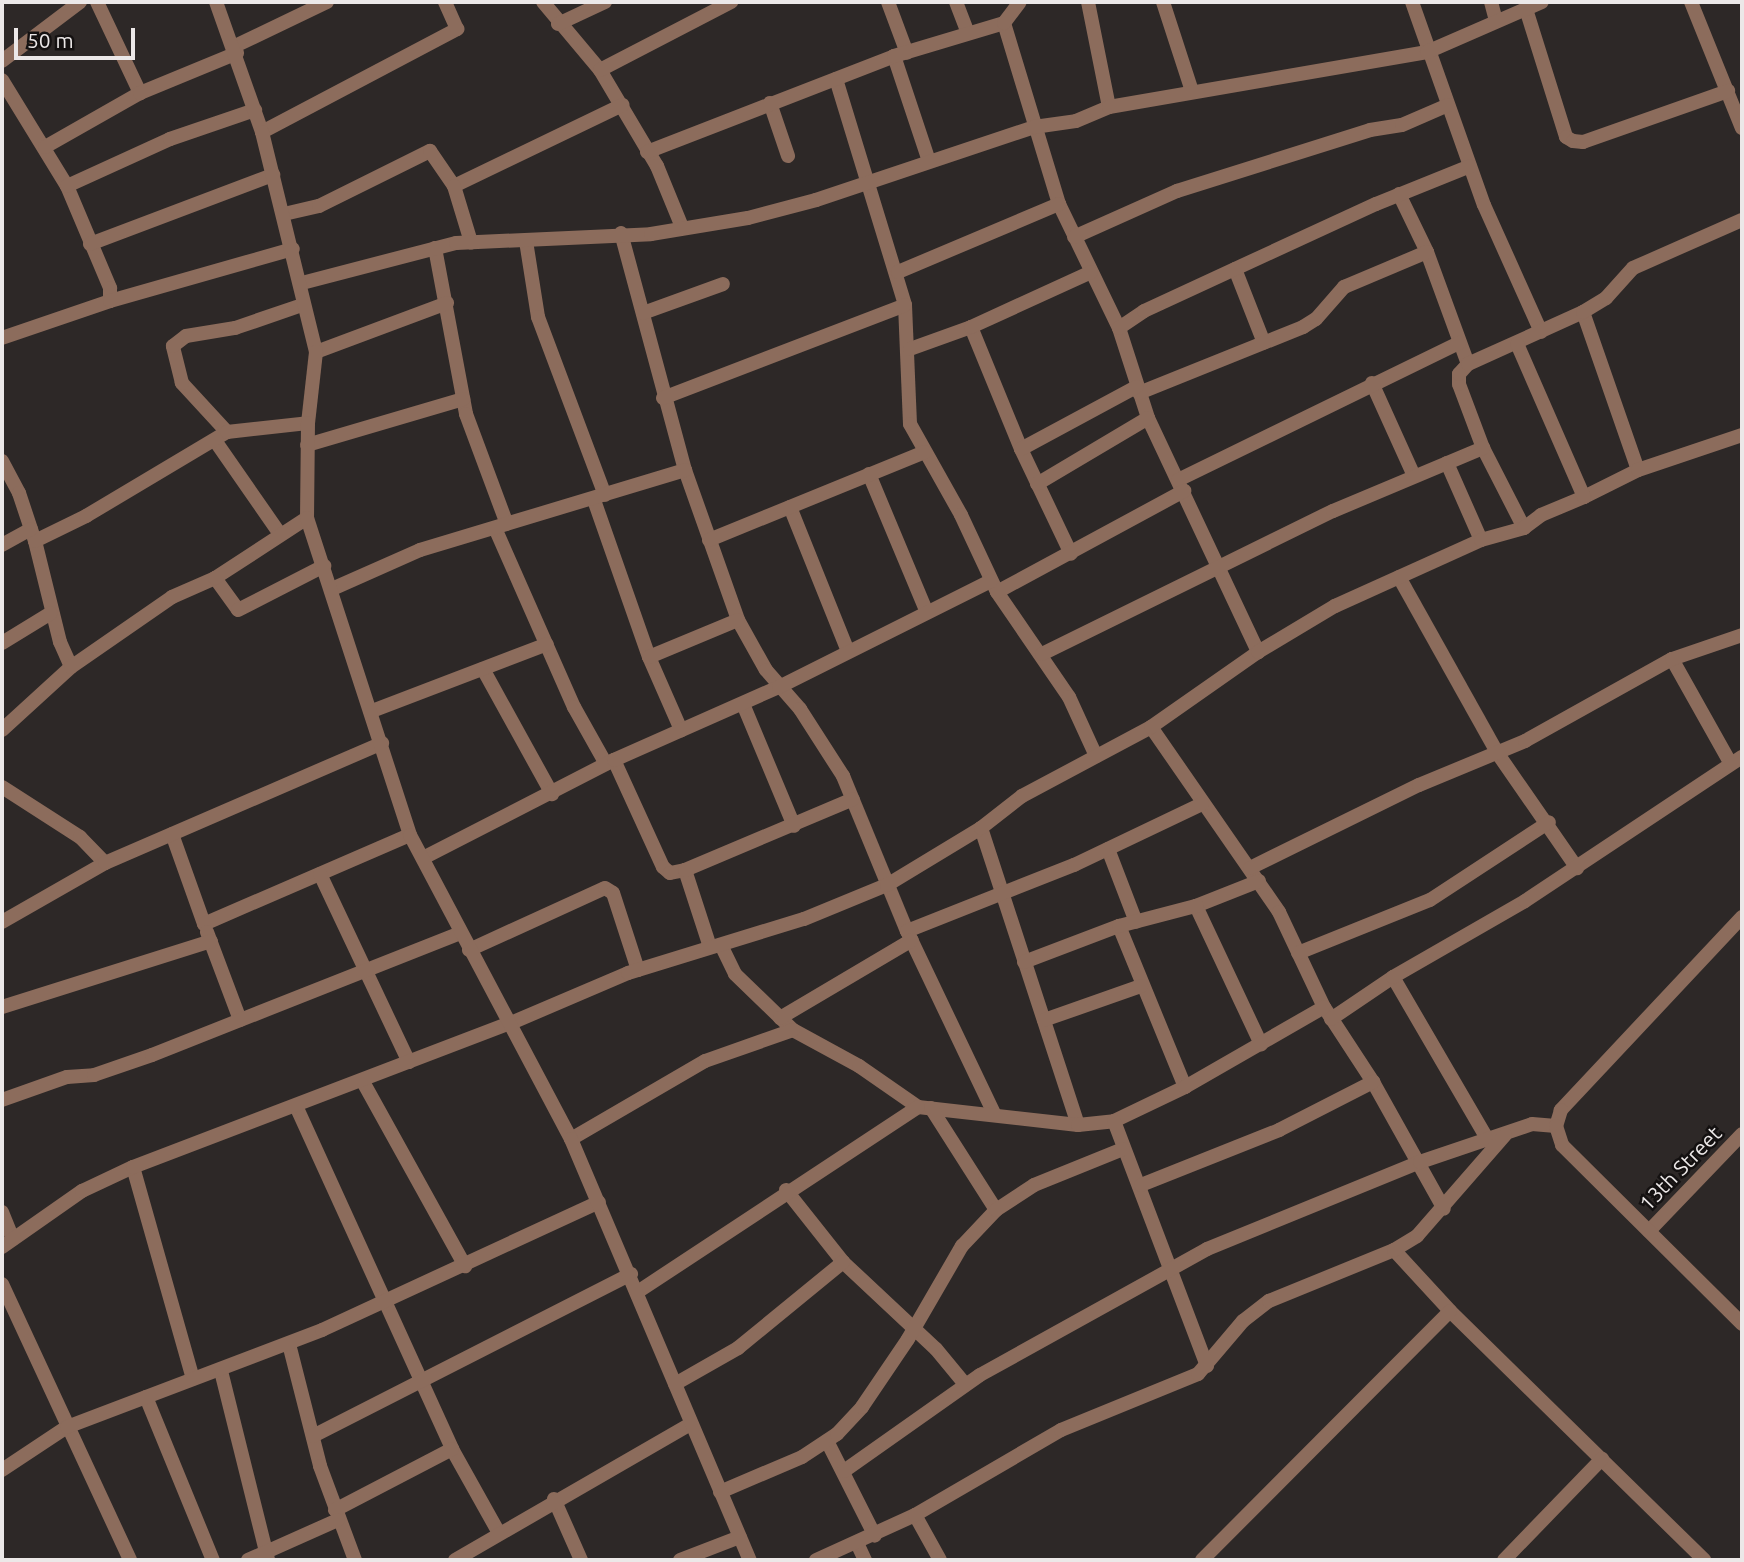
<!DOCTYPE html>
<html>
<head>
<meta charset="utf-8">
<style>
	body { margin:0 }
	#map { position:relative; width:1744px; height:1562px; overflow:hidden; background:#2d2827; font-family:Ubuntu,sans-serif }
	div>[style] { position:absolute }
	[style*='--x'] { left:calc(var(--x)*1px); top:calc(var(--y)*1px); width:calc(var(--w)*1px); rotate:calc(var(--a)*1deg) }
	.minor>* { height:14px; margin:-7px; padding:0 7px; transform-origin:7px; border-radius:7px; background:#8c6c5c }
	.tertiary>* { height:14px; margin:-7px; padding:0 7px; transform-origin:7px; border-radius:7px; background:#8c6c5c }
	span { translate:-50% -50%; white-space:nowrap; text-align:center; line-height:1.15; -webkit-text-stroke:5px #141111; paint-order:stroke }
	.street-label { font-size:21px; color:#ece8e8 }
	.frame { position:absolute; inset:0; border:4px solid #ece8e8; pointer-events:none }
	.scale { position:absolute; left:14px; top:28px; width:121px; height:32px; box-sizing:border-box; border:4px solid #ece8e8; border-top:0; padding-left:9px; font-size:21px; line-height:24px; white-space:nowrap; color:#ece8e8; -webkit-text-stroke:5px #141111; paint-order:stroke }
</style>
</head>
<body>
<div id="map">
	<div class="minor">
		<div style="--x:97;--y:2;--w:101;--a:64.7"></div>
		<div style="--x:543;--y:2;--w:89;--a:50"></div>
		<div style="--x:600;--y:70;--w:112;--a:59.3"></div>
		<div style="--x:657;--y:166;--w:66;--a:67.7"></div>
		<div style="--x:888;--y:2;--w:54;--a:69.6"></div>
		<div style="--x:956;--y:2;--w:33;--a:69"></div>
		<div style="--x:1088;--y:2;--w:107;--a:78.7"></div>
		<div style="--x:1163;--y:2;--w:94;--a:72"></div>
		<div style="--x:1412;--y:2;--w:215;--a:70.5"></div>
		<div style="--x:1484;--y:205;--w:139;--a:65.8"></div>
		<div style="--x:1491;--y:2;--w:20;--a:75"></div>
		<div style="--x:1691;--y:2;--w:136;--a:68"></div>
		<div style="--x:1526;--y:9;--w:134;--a:72.6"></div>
		<div style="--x:1566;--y:137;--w:8;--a:30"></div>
		<div style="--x:1573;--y:141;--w:10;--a:6"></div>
		<div style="--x:1583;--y:142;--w:154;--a:-19.4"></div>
		<div style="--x:1004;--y:23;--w:189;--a:73.1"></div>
		<div style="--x:1059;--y:204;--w:138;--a:64.2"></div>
		<div style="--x:1119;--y:328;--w:95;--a:72.1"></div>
		<div style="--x:1148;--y:418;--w:259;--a:64.8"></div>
		<div style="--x:558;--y:24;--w:52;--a:-25.1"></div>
		<div style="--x:235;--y:46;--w:102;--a:-25.6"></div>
		<div style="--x:894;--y:56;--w:111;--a:71.6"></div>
		<div style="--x:2;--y:61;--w:98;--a:-37.1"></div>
		<div style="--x:600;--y:70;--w:148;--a:-27.4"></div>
		<div style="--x:836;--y:79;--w:236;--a:73"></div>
		<div style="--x:905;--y:305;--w:119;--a:87.6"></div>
		<div style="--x:910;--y:424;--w:104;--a:60.7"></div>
		<div style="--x:961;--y:515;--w:85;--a:64.9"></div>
		<div style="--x:997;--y:592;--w:127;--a:55.6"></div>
		<div style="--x:1069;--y:697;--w:65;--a:65.4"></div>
		<div style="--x:2;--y:80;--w:124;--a:58.5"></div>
		<div style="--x:67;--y:186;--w:111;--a:67.1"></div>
		<div style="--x:110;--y:288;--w:13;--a:90"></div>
		<div style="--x:770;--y:103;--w:56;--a:71.2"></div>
		<div style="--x:262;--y:132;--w:221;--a:-27.8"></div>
		<div style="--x:457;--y:29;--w:30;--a:-114"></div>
		<div style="--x:45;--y:147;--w:109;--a:-29.6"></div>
		<div style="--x:140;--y:93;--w:105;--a:-22.4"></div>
		<div style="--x:647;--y:152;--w:265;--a:-21.2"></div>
		<div style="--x:894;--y:56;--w:115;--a:-16.7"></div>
		<div style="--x:1004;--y:23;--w:26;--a:-53"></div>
		<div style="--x:67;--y:186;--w:113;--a:-24.5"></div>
		<div style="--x:170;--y:139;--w:90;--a:-18.8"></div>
		<div style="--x:454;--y:186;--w:187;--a:-25.7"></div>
		<div style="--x:1399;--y:194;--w:64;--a:64.2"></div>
		<div style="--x:1427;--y:252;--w:119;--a:69.9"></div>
		<div style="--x:284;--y:214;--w:36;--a:-13"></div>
		<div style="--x:319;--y:206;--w:124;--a:-26.4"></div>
		<div style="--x:430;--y:151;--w:42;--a:55.6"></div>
		<div style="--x:454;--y:186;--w:59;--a:73.1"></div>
		<div style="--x:621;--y:233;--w:245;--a:74.9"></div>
		<div style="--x:685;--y:470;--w:159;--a:70.5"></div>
		<div style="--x:738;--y:620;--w:57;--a:60.8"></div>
		<div style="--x:766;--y:670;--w:52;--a:48.9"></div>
		<div style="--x:800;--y:709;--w:80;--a:57.3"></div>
		<div style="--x:843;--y:776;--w:168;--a:67.6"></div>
		<div style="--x:907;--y:931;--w:202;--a:64.5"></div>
		<div style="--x:1074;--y:237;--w:113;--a:-24.1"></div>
		<div style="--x:1177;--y:191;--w:202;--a:-17.5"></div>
		<div style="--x:1370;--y:130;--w:32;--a:-9"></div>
		<div style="--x:1402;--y:125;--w:50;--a:-23.5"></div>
		<div style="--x:526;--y:241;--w:77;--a:81"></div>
		<div style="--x:538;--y:317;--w:190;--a:69.4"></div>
		<div style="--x:90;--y:244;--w:196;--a:-20.7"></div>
		<div style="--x:435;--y:248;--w:169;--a:79.4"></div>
		<div style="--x:466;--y:414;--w:117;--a:69.6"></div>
		<div style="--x:1235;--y:269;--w:79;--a:68.6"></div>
		<div style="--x:898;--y:272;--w:175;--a:-22.9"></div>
		<div style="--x:302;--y:283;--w:159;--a:-14.6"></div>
		<div style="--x:456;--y:243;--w:195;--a:-2.6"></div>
		<div style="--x:651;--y:234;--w:98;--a:-9.4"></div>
		<div style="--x:748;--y:218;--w:70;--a:-14.8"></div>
		<div style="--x:816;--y:200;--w:230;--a:-18.5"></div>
		<div style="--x:1034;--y:127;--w:42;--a:-8.1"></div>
		<div style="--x:1076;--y:121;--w:36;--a:-23"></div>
		<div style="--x:1109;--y:107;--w:323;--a:-9.8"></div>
		<div style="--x:1427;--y:52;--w:125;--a:-23.5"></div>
		<div style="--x:1583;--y:312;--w:167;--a:70.8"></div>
		<div style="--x:643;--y:313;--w:85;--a:-19.9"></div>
		<div style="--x:971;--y:327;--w:132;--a:67.7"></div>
		<div style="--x:1021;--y:449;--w:116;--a:64.5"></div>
		<div style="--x:1119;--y:328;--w:30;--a:-34"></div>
		<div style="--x:1144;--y:311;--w:255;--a:-24.8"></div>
		<div style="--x:1376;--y:204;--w:101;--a:-22"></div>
		<div style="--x:2;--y:338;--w:114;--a:-18.9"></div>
		<div style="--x:110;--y:301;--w:190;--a:-15.9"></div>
		<div style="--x:910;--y:349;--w:65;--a:-19.8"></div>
		<div style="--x:971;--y:327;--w:132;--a:-24.6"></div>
		<div style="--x:316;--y:352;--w:140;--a:-20.5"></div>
		<div style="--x:1372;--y:383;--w:102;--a:65.7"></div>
		<div style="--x:1139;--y:393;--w:177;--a:-21.9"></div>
		<div style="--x:1303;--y:327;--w:15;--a:-32"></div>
		<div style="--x:1316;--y:319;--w:43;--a:-48.8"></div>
		<div style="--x:1344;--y:287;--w:90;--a:-22.9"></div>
		<div style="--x:663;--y:398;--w:259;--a:-21"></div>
		<div style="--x:227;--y:432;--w:67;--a:-132.6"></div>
		<div style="--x:182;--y:383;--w:38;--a:-104"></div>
		<div style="--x:173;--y:346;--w:16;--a:-38"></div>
		<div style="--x:186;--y:336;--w:50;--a:-9.3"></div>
		<div style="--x:235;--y:328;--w:71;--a:-18.9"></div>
		<div style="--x:216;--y:442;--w:112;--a:55.2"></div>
		<div style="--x:307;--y:445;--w:163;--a:-16.4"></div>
		<div style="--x:1021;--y:449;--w:131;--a:-28.3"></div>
		<div style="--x:2;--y:461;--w:36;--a:62"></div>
		<div style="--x:19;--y:493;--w:51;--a:71.6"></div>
		<div style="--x:35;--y:541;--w:104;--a:76.1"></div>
		<div style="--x:60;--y:642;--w:27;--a:66"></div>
		<div style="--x:1447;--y:463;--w:84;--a:66.2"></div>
		<div style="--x:869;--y:474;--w:147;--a:67.3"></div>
		<div style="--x:1178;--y:480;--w:313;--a:-26"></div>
		<div style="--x:1037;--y:484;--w:129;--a:-30.7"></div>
		<div style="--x:1584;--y:497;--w:60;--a:-26.6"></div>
		<div style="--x:1638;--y:470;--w:110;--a:-18.6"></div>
		<div style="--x:594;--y:500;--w:166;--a:70.7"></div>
		<div style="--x:649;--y:657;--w:80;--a:66.3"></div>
		<div style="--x:790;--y:507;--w:155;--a:68.1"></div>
		<div style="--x:495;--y:528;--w:196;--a:66.2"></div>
		<div style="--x:574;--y:707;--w:65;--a:60.7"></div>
		<div style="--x:1524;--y:528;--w:90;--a:-117.1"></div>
		<div style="--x:1483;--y:448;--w:68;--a:-110.6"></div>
		<div style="--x:1459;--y:384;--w:10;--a:-90"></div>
		<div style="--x:1459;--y:374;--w:13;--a:-48"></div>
		<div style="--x:1468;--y:364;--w:126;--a:-24.3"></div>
		<div style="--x:1583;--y:312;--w:27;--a:-31"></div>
		<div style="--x:1606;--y:298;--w:40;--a:-48"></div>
		<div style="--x:1633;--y:268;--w:119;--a:-23.8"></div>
		<div style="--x:709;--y:540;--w:233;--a:-22.2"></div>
		<div style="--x:35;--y:541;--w:57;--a:-26.1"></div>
		<div style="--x:86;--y:516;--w:164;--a:-30.8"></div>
		<div style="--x:227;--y:432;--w:81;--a:-6.3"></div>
		<div style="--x:2;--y:545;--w:33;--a:-29"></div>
		<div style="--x:1399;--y:577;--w:203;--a:60.8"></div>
		<div style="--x:1498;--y:754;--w:139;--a:55.3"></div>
		<div style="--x:215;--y:578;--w:39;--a:54"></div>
		<div style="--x:238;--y:610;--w:97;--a:-27.1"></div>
		<div style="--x:332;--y:589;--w:96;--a:-23.9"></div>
		<div style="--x:420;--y:550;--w:277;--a:-16.8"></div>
		<div style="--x:997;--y:592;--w:213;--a:-28.4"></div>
		<div style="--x:2;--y:643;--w:57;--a:-31.5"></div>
		<div style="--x:1042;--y:654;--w:324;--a:-26.2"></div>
		<div style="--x:1333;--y:511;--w:163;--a:-22.8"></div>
		<div style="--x:649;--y:657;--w:96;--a:-22.6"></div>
		<div style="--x:1672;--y:659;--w:120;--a:60.7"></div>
		<div style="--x:483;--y:669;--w:143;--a:61.1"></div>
		<div style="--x:743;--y:704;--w:132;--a:67.3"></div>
		<div style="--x:372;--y:711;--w:187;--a:-20.9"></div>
		<div style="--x:1151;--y:727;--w:225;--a:55.3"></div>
		<div style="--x:1279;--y:912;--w:105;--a:64.7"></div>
		<div style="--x:1324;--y:1007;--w:90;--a:56.8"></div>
		<div style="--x:1373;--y:1082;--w:145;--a:60.8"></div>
		<div style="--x:2;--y:730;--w:93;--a:-42.4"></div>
		<div style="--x:71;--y:667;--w:123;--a:-34.7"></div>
		<div style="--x:172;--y:597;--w:47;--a:-23.8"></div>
		<div style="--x:215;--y:578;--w:110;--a:-33.1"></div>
		<div style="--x:614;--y:760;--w:118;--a:65.4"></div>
		<div style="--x:663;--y:867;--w:9;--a:41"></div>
		<div style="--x:670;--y:873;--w:15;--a:-11"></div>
		<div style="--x:2;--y:787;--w:93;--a:32.7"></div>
		<div style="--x:80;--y:837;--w:36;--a:46"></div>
		<div style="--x:981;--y:828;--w:312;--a:71.9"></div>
		<div style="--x:172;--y:834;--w:96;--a:70.4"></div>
		<div style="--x:204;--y:924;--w:224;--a:-23.4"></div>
		<div style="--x:1108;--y:849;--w:78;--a:69"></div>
		<div style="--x:423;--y:858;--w:215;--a:-27.2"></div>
		<div style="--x:614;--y:760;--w:180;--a:-23.9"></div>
		<div style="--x:779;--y:687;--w:237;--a:-26.6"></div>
		<div style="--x:1250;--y:868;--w:188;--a:-26.2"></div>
		<div style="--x:1419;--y:785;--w:115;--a:-22.5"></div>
		<div style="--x:1525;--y:741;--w:168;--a:-29.2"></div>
		<div style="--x:1672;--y:659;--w:74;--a:-18.9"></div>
		<div style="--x:320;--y:874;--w:208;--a:64.7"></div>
		<div style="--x:1259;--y:881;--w:68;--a:158.4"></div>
		<div style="--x:1196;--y:906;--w:153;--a:64.8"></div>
		<div style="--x:2;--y:922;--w:119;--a:-29.8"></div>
		<div style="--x:105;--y:863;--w:302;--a:-23.4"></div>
		<div style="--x:1119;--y:926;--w:174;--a:67.7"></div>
		<div style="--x:907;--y:931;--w:180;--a:-21.6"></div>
		<div style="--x:1074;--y:865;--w:142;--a:-25.5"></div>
		<div style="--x:207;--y:932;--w:94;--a:69.4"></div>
		<div style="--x:721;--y:945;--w:32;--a:64"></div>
		<div style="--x:735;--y:974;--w:81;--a:44"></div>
		<div style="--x:793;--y:1030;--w:75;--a:28.6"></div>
		<div style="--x:859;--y:1066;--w:72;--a:34.8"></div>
		<div style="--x:918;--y:1107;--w:161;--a:6.4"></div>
		<div style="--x:1078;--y:1125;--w:36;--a:-6"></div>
		<div style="--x:1114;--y:1121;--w:79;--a:-25.6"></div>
		<div style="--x:1185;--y:1087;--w:160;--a:-29.9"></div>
		<div style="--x:710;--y:947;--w:81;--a:-108"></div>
		<div style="--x:685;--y:870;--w:182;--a:-22.9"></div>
		<div style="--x:469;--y:950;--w:149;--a:-24.5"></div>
		<div style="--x:605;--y:888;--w:9;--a:32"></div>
		<div style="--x:613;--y:893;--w:81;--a:72"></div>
		<div style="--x:1298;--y:953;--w:142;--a:-21.9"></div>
		<div style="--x:1430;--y:900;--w:142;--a:-33.2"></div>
		<div style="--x:1024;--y:962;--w:102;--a:-20.8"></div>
		<div style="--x:1119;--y:926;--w:80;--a:-14.6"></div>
		<div style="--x:1393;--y:977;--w:189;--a:59.8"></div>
		<div style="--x:2;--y:1007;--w:219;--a:-17.5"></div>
		<div style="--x:780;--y:1018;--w:153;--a:-30.6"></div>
		<div style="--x:1331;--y:1019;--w:75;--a:-34.1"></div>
		<div style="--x:1393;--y:977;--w:152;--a:-29.9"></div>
		<div style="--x:1525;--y:901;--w:260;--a:-33.6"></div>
		<div style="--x:1044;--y:1020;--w:103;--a:-19.3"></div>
		<div style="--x:362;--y:1080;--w:213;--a:61"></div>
		<div style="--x:2;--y:1100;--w:69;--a:-19.5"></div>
		<div style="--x:67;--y:1077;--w:27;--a:-4"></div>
		<div style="--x:94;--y:1075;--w:61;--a:-19"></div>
		<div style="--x:152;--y:1055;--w:331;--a:-21.6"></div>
		<div style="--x:296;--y:1106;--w:377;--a:65.5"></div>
		<div style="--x:452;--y:1449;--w:96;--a:60.8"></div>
		<div style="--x:931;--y:1108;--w:121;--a:57.5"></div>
		<div style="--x:1114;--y:1121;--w:262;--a:69.2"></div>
		<div style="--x:571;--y:1139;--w:155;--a:-30.2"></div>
		<div style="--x:705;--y:1061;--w:93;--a:-19.4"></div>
		<div style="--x:133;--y:1167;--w:220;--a:74.2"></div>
		<div style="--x:1141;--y:1185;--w:149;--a:-21.7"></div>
		<div style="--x:1279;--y:1130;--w:106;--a:-27.1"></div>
		<div style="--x:786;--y:1190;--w:92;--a:51.6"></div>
		<div style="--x:843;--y:1262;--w:127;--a:43.1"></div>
		<div style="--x:936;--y:1349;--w:45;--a:50.4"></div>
		<div style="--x:2;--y:1212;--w:29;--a:68"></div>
		<div style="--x:1649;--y:1231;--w:134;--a:-46.2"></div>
		<div style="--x:2;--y:1247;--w:98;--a:-35"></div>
		<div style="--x:82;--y:1191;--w:56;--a:-25.2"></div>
		<div style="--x:133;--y:1167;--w:404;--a:-20.9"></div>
		<div style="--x:511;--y:1023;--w:127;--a:-23.1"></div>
		<div style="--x:628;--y:973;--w:184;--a:-17.1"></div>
		<div style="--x:804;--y:919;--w:90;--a:-22.3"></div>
		<div style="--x:887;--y:885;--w:110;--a:-31.2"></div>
		<div style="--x:981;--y:828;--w:52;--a:-38"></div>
		<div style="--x:1022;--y:796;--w:146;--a:-28.1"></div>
		<div style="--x:1151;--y:727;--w:131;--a:-35"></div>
		<div style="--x:1258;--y:652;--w:90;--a:-30.9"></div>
		<div style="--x:1335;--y:606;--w:160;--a:-24.3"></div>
		<div style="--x:1481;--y:540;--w:45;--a:-15.6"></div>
		<div style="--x:1524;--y:528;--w:21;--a:-37"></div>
		<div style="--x:1541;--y:515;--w:47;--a:-22.7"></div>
		<div style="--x:1584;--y:497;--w:167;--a:-113.6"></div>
		<div style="--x:1394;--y:1250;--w:83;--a:47.4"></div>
		<div style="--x:1450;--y:1311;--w:356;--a:44.4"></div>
		<div style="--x:2;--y:1284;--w:304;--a:65.1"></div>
		<div style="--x:639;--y:1291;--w:334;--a:-33.4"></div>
		<div style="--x:289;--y:1344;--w:126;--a:75.7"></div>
		<div style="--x:320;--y:1466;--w:100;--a:69.6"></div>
		<div style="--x:221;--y:1371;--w:195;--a:76"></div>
		<div style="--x:675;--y:1384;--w:73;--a:-29.7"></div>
		<div style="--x:738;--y:1348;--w:136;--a:-39.3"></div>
		<div style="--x:146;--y:1397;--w:176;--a:67.7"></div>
		<div style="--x:313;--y:1436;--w:357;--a:-27"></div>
		<div style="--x:827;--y:1441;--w:106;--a:63.2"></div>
		<div style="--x:2;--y:1470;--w:78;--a:-33.5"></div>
		<div style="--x:67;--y:1427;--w:273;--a:-20.8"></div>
		<div style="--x:322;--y:1330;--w:305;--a:-24.8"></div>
		<div style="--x:844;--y:1471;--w:166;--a:-35.2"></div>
		<div style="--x:980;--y:1375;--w:260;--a:-29"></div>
		<div style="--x:1207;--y:1249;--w:230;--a:-22.2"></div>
		<div style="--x:1420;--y:1162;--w:118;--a:-18.7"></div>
		<div style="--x:1532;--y:1124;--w:24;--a:5"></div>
		<div style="--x:720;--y:1492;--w:89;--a:-23.1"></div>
		<div style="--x:802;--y:1457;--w:42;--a:-33.3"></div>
		<div style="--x:837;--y:1434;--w:37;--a:-47"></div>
		<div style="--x:862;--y:1407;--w:82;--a:-55.9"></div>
		<div style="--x:908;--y:1339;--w:108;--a:-59.9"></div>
		<div style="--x:962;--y:1246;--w:50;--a:-46.6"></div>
		<div style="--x:996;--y:1210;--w:45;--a:-33.3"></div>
		<div style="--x:1034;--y:1185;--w:96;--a:-22"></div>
		<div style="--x:554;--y:1499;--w:67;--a:66.1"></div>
		<div style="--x:335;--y:1510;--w:132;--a:-27.5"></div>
		<div style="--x:915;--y:1515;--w:51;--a:60.9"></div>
		<div style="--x:857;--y:1543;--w:19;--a:65"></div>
		<div style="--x:248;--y:1560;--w:98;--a:-24"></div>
		<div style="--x:455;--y:1560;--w:272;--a:-30"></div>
		<div style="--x:680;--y:1560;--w:64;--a:-21"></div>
		<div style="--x:816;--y:1560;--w:109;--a:-24.4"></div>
		<div style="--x:915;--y:1515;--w:169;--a:-30.2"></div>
		<div style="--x:1061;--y:1430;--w:148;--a:-22.2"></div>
		<div style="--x:1198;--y:1374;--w:70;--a:-49.7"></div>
		<div style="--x:1243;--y:1321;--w:33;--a:-38"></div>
		<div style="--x:1269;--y:1301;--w:135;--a:-22.2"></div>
		<div style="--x:1394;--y:1250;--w:27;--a:-31"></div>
		<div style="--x:1417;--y:1236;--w:134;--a:-48.9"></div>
		<div style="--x:1202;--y:1560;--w:351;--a:-45.1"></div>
		<div style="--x:1504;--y:1560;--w:141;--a:-45.9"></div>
	</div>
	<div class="tertiary">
		<div style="--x:216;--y:2;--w:138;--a:70.5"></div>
		<div style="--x:262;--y:132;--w:227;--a:76.2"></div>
		<div style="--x:316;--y:352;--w:71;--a:96.4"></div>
		<div style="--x:308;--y:423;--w:95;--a:90.6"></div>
		<div style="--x:307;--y:518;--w:333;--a:72"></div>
		<div style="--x:410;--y:835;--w:344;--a:62.1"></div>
		<div style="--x:571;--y:1139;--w:457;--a:67"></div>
		<div style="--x:1742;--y:917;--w:265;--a:133.2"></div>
		<div style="--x:1561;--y:1110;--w:17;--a:107"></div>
		<div style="--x:1556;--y:1126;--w:20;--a:72"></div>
		<div style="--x:1562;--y:1145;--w:254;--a:44.8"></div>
	</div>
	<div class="street-label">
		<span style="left:1680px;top:1168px;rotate:-46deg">13th Street</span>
	</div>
	<div class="frame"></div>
	<div class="scale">50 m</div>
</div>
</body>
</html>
